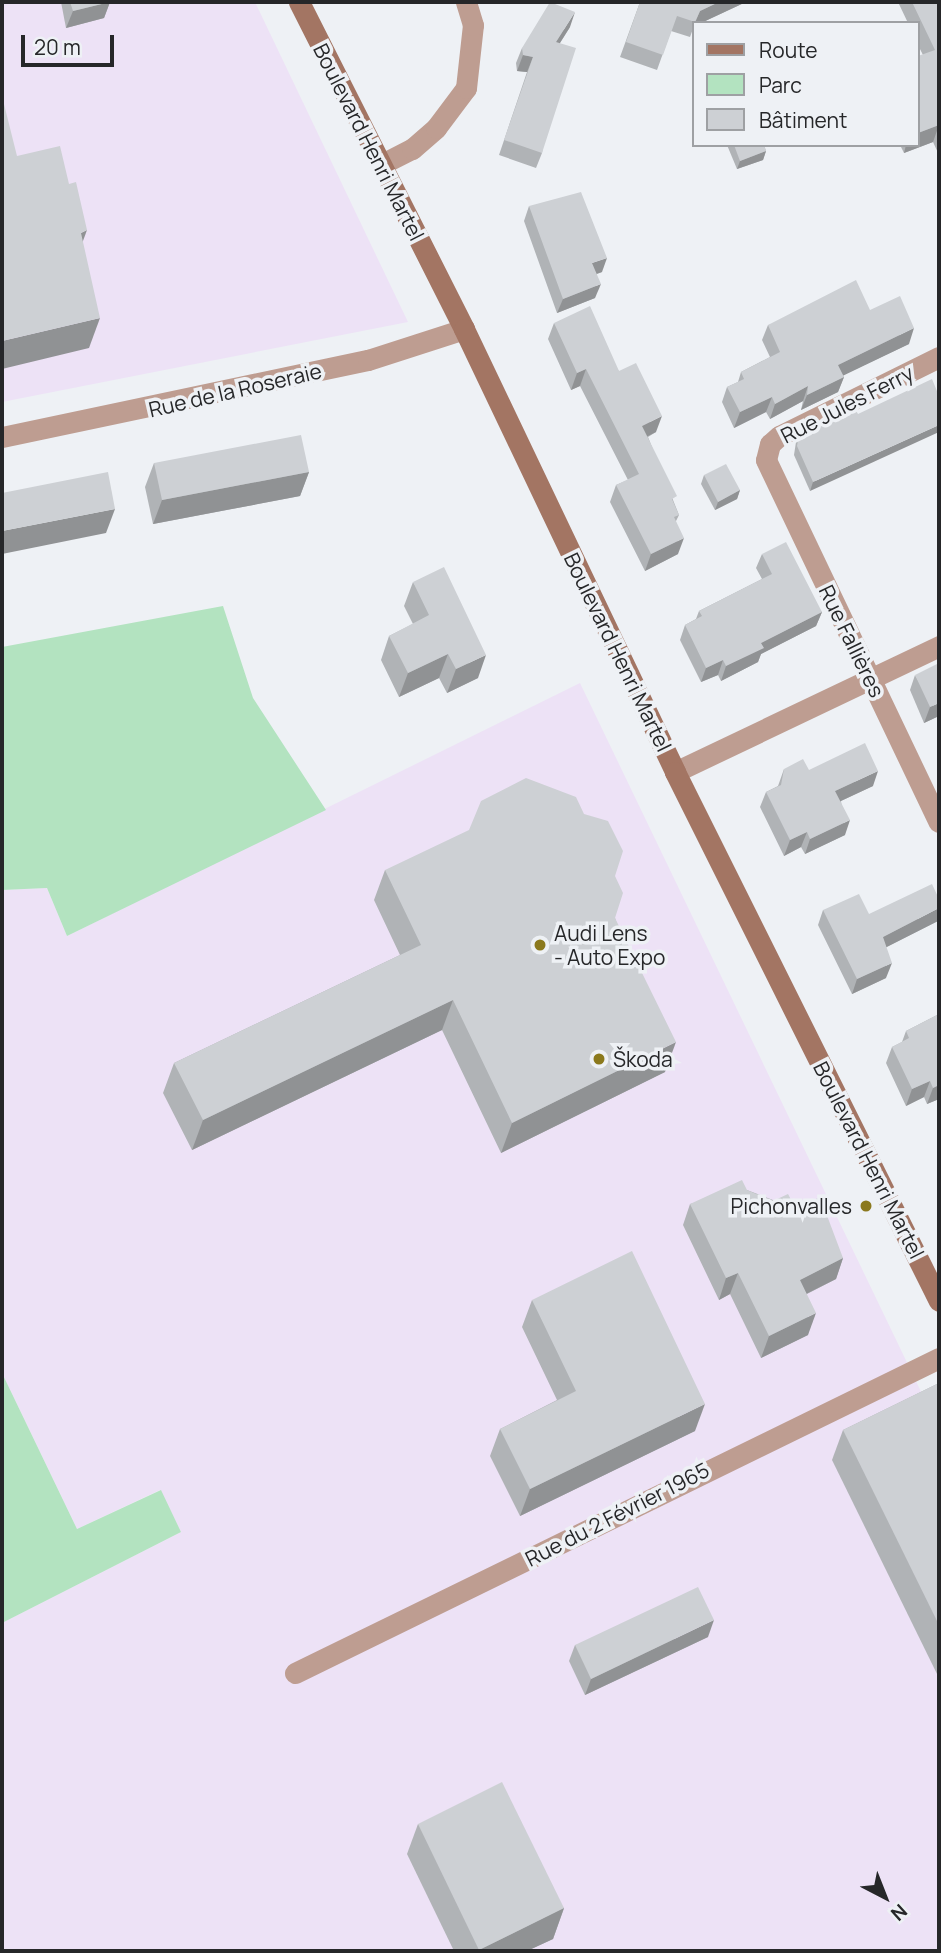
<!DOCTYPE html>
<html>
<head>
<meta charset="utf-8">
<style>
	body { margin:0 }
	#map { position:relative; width:941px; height:1953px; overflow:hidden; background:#eef1f5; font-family:Manrope,sans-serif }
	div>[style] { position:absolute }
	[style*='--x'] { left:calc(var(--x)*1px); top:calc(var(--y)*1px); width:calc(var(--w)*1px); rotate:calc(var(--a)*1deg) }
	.industrial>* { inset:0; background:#ede2f6 }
	.green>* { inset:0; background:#b3e3c0 }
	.street>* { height:21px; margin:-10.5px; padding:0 10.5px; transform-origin:10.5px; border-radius:10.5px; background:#be9d91 }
	.secondary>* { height:21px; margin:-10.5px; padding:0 10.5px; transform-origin:10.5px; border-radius:10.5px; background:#a37563 }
	.wall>* { inset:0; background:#b0b3b6 }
	.shaded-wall>* { inset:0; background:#909294 }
	.building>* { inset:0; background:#cdd0d4 }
	.dots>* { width:19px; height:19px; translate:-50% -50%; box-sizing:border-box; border:4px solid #eef1f5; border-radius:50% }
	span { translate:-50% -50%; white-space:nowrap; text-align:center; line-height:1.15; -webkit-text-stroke:7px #eef1f5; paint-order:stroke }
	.street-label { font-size:21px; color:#262729 }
	.poi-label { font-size:21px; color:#262729 }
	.left { translate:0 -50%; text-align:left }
	.right { translate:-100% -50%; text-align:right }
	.frame { position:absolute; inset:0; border:4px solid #262729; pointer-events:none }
	.legend { position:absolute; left:692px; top:21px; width:228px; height:126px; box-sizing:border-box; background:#eef1f5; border:2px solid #9ea0a3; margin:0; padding:9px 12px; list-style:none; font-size:21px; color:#262729 }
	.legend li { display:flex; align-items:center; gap:14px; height:35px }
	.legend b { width:35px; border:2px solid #9ea0a3 }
	.north { position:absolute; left:850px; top:1862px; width:70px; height:70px; -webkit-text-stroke:5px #eef1f5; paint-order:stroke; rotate:138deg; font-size:19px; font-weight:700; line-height:28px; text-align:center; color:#262729 }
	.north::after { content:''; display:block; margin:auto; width:24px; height:32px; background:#262729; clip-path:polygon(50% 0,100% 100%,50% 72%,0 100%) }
	.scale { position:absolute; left:21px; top:35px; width:93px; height:32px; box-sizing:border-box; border:4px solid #262729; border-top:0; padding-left:9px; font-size:21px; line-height:24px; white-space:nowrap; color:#262729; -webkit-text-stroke:5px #eef1f5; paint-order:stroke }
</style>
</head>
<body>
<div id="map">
	<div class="industrial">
		<div style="clip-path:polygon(2px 2px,255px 2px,408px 322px,2px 402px)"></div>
		<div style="clip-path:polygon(580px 683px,939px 1429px,939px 1951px,2px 1951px,2px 1623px,181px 1532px,160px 1490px,77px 1529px,2px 1373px,2px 890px,47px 888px,67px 936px)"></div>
	</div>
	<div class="green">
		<div style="clip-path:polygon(223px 606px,253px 698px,326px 810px,67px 936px,47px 888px,2px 890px,2px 647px)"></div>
		<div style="clip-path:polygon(2px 1373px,77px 1529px,161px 1490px,181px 1532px,2px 1623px)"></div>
	</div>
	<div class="street">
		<div style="--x:380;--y:165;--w:36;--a:-27"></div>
		<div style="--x:412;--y:149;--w:32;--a:-41"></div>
		<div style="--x:436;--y:128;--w:50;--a:-53.1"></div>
		<div style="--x:466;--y:88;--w:63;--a:-83.7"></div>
		<div style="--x:473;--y:25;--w:24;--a:-107"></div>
		<div style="--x:939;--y:357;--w:178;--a:153.7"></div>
		<div style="--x:779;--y:436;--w:12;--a:138"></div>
		<div style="--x:770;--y:444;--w:16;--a:104"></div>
		<div style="--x:766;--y:460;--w:401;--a:64.5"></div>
		<div style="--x:2;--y:437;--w:374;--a:-11.9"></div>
		<div style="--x:368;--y:360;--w:101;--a:-17.9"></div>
		<div style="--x:675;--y:772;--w:293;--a:-25.5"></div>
		<div style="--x:295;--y:1673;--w:717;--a:-26.06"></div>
	</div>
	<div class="secondary">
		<div style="--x:299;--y:2;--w:366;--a:63.2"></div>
		<div style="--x:464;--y:329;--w:491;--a:64.5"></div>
		<div style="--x:675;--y:772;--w:591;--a:63.48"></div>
	</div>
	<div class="wall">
		<div style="clip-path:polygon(61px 2px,110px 2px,104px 18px,66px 28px)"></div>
		<div style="clip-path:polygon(640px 2px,746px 2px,701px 23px,694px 23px,694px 26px,690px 37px,671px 31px,657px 70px,620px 57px)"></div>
		<div style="clip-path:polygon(898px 2px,939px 2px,939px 155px,933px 142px,904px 153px,900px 145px,918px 145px,923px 55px,918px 45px,918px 23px,908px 23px)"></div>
		<div style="clip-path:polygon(570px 27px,560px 43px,542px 153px,536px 168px,499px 155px,527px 72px,517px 71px,516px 63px,522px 48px)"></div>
		<div style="clip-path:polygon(727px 145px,764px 145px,766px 151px,763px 160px,737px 169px)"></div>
		<div style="clip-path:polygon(529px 206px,602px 272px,597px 274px,595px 298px,557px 313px,524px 221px)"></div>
		<div style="clip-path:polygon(870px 310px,909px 344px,843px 375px,844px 377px,838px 392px,801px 410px,803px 401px,770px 419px,766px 412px,734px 428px,722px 402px,727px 387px,738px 382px,741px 372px,770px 357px,762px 340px,768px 325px)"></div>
		<div style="clip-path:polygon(554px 323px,619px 371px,656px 432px,648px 437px,679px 515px,676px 521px,678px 554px,645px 571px,610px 502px,616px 485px,628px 480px,580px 386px,571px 390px,548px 339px)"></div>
		<div style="clip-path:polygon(854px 407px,810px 491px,794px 455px,796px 442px,799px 434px)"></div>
		<div style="clip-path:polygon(154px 463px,309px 472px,300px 496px,153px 524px,145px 487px)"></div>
		<div style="clip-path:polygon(704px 475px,740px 490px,737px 499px,715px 510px,701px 484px)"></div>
		<div style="clip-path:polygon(762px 554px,822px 612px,816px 626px,761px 654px,758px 662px,721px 681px,718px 675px,701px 682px,680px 640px,685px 625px,696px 619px,699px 611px,762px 579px,756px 568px)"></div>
		<div style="clip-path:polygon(413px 582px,478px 678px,447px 693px,439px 678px,399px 697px,381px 660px,389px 636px,413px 624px,404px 606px)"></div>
		<div style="clip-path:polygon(915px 675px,939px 716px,924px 723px,910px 690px)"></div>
		<div style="clip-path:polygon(784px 769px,809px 770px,873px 786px,841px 801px,845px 835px,805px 854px,801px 847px,784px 856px,760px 807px,766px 792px,778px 786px)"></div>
		<div style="clip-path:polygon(385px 870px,615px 876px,615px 918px,665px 1072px,501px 1153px,442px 1030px,192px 1150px,163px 1093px,174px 1063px,400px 955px,374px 900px)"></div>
		<div style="clip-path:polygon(823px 910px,869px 914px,938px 921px,886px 947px,886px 978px,852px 994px,818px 925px)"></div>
		<div style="clip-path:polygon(939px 1014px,939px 1099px,927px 1104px,924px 1097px,906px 1106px,886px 1063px,892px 1047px,902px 1042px,906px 1031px)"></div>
		<div style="clip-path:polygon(747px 1190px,796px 1209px,843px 1258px,836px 1279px,807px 1294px,808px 1335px,761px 1358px,730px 1294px,719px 1300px,683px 1225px,690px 1204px)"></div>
		<div style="clip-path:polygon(532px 1300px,695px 1431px,520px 1516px,490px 1456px,500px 1429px,557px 1400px,522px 1327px)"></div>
		<div style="clip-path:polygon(939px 1383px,939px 1678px,832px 1460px,843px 1430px)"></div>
		<div style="clip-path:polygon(708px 1637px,585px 1695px,569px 1661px,575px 1645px)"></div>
		<div style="clip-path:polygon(418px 1824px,564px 1908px,553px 1939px,527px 1951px,454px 1951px,407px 1854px)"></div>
	</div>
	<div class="shaded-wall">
		<div style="clip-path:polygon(110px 2px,104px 18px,66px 28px,73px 11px)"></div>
		<div style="clip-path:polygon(719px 2px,746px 2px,701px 23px,695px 23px,700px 11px)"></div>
		<div style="clip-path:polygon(575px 12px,570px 27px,551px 57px,556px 42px)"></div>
		<div style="clip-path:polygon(523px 55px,533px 57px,527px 72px,517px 71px)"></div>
		<div style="clip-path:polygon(939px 125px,933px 142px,904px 153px,906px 145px,918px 145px,918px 133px)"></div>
		<div style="clip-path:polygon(766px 151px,763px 160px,737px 169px,740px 161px)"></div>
		<div style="clip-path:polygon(87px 230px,76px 260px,81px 233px)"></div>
		<div style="clip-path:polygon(607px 258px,602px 272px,587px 277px,592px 263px)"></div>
		<div style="clip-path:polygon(601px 284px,595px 298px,557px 313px,563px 299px)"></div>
		<div style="clip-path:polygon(100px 318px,89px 348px,2px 369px,2px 341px)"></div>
		<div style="clip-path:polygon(914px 328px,909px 344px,832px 381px,838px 365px)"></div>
		<div style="clip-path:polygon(586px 369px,580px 386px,571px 390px,577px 373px)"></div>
		<div style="clip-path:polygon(844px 377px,838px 392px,801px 410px,807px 395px)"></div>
		<div style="clip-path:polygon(808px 386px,803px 401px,770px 419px,775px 404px)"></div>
		<div style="clip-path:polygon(772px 397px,766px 412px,734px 428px,740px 412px)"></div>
		<div style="clip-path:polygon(662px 416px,656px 432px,636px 442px,642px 426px)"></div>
		<div style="clip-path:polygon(939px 425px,939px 432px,810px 491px,813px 482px)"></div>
		<div style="clip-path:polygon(309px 472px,300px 496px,153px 524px,162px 500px)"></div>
		<div style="clip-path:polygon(740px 490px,737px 499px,715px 510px,718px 502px)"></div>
		<div style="clip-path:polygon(115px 509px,106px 533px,2px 554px,2px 531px)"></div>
		<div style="clip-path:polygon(684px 538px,678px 554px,645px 571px,651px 554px)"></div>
		<div style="clip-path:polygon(822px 612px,816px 626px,761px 654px,758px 662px,721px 681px,726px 666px,761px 643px)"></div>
		<div style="clip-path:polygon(448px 654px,439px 678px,399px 697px,408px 673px)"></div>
		<div style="clip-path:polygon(486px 655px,478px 678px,447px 693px,456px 669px)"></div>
		<div style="clip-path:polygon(723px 660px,718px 675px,701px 682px,706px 668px)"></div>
		<div style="clip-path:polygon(939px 703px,939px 716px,924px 723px,930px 707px)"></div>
		<div style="clip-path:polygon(878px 771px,873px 786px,830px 806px,835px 791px)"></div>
		<div style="clip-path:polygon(850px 820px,845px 835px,805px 854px,810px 839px)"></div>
		<div style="clip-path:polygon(807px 832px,801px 847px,784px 856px,790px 840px)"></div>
		<div style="clip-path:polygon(939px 908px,939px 917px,938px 921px,877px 952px,883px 937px)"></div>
		<div style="clip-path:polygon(892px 963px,886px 978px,852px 994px,857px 979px)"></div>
		<div style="clip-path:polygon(453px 1000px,442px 1030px,192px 1150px,203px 1120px)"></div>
		<div style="clip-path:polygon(676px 1042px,665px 1072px,501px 1153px,512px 1123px)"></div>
		<div style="clip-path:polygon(930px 1081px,924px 1097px,906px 1106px,912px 1089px)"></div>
		<div style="clip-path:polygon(939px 1085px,939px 1099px,927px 1104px,933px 1088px)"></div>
		<div style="clip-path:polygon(843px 1258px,836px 1279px,792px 1301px,800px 1280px)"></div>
		<div style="clip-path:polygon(738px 1273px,730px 1294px,719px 1300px,726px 1278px)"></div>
		<div style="clip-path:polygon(816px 1313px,808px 1335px,761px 1358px,769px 1336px)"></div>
		<div style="clip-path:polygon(705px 1404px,695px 1431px,520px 1516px,530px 1489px)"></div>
		<div style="clip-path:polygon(714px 1620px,708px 1637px,585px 1695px,591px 1679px)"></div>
		<div style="clip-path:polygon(564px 1908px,553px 1939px,527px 1951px,479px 1951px,479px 1950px)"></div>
	</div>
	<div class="building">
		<div style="clip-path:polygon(70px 2px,110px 2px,73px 11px)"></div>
		<div style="clip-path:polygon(550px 2px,575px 12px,556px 42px,576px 48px,542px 153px,504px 140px,533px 57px,523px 55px,522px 48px)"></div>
		<div style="clip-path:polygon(640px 2px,719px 2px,700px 11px,695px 22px,677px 16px,663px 55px,626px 42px)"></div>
		<div style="clip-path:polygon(912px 2px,939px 2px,939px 125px,918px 133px,918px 56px,935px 50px)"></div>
		<div style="clip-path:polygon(2px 96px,17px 156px,60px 146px,69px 184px,76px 182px,87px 230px,81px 233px,100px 318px,2px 341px)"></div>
		<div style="clip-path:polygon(734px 145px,764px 145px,766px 151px,740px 161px)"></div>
		<div style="clip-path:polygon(581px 192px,607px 258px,592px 263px,601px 284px,563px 299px,529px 206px)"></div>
		<div style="clip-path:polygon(856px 280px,870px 310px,900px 296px,914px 328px,838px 365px,844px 377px,807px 395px,808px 386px,775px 404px,772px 397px,740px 412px,727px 387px,744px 379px,741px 372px,780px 352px,768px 325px)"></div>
		<div style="clip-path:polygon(590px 306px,619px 371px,636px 363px,662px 416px,642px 426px,677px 496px,672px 499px,679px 515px,674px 517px,684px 538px,651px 554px,616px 485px,639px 474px,586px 369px,577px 373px,554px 323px)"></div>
		<div style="clip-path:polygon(932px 379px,939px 396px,939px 425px,813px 482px,797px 446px,799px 434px,854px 407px,858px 414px)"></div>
		<div style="clip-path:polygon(301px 435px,309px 472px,162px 500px,154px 463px)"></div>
		<div style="clip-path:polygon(726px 464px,740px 490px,718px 502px,704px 475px)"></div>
		<div style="clip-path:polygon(108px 472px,115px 509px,2px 531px,2px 493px)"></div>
		<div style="clip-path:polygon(786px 542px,822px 612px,761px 643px,764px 648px,726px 666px,723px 660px,706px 668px,685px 625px,702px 616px,699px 611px,772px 574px,762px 554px)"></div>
		<div style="clip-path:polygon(444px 567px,486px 655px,456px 669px,448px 654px,408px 673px,389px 636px,429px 615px,413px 582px)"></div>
		<div style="clip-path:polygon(939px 663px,939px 703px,930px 707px,915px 675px)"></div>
		<div style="clip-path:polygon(865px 743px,878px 771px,835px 791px,850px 820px,810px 839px,807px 832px,790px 840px,766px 792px,781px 785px,784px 769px,803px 759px,809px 770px)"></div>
		<div style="clip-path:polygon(526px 778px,576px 797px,584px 814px,608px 821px,623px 851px,615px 876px,623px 893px,615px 918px,676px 1042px,512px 1123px,453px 1000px,203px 1120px,174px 1063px,421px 945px,385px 870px,469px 830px,481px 801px)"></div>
		<div style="clip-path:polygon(932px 884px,939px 899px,939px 908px,883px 937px,892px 963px,857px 979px,823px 910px,859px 894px,869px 914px)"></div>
		<div style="clip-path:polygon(939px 1014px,939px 1085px,933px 1088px,930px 1081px,912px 1089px,892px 1047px,909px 1038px,906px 1031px)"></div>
		<div style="clip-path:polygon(742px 1180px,747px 1190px,773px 1201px,788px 1194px,796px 1209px,820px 1197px,843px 1258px,800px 1280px,816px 1313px,769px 1336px,738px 1273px,726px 1278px,690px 1204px)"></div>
		<div style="clip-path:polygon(632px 1251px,705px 1404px,530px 1489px,500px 1429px,576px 1391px,532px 1300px)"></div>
		<div style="clip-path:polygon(939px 1383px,939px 1625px,843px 1430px)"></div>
		<div style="clip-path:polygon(698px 1587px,714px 1620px,591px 1679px,575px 1645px)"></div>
		<div style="clip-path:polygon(502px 1782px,564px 1908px,479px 1950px,418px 1824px)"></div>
	</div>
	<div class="dots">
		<div style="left:540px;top:945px;background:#8b791d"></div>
		<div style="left:599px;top:1059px;background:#8b791d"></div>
		<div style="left:866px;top:1206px;background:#8b791d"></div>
	</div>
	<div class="street-label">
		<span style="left:369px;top:142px;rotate:63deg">Boulevard Henri Martel</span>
		<span style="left:235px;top:390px;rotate:-13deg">Rue de la Roseraie</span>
		<span style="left:847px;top:404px;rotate:-27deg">Rue Jules Ferry</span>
		<span style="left:852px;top:641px;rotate:64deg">Rue Fallières</span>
		<span style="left:618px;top:652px;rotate:64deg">Boulevard Henri Martel</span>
		<span style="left:869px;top:1160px;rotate:63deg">Boulevard Henri Martel</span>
		<span style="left:617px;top:1514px;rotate:-27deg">Rue du 2 Février 1965</span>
	</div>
	<div class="poi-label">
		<span class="left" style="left:554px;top:945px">Audi Lens<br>- Auto Expo</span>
		<span class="left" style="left:613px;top:1059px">Škoda</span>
		<span class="right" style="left:852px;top:1206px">Pichonvalles</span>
	</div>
	<div class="frame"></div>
	<ul class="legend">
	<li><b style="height:9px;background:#a37563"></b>Route</li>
	<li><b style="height:19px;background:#b3e3c0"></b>Parc</li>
	<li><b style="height:19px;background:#cdd0d4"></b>Bâtiment</li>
	</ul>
	<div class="north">N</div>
	<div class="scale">20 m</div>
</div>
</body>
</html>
